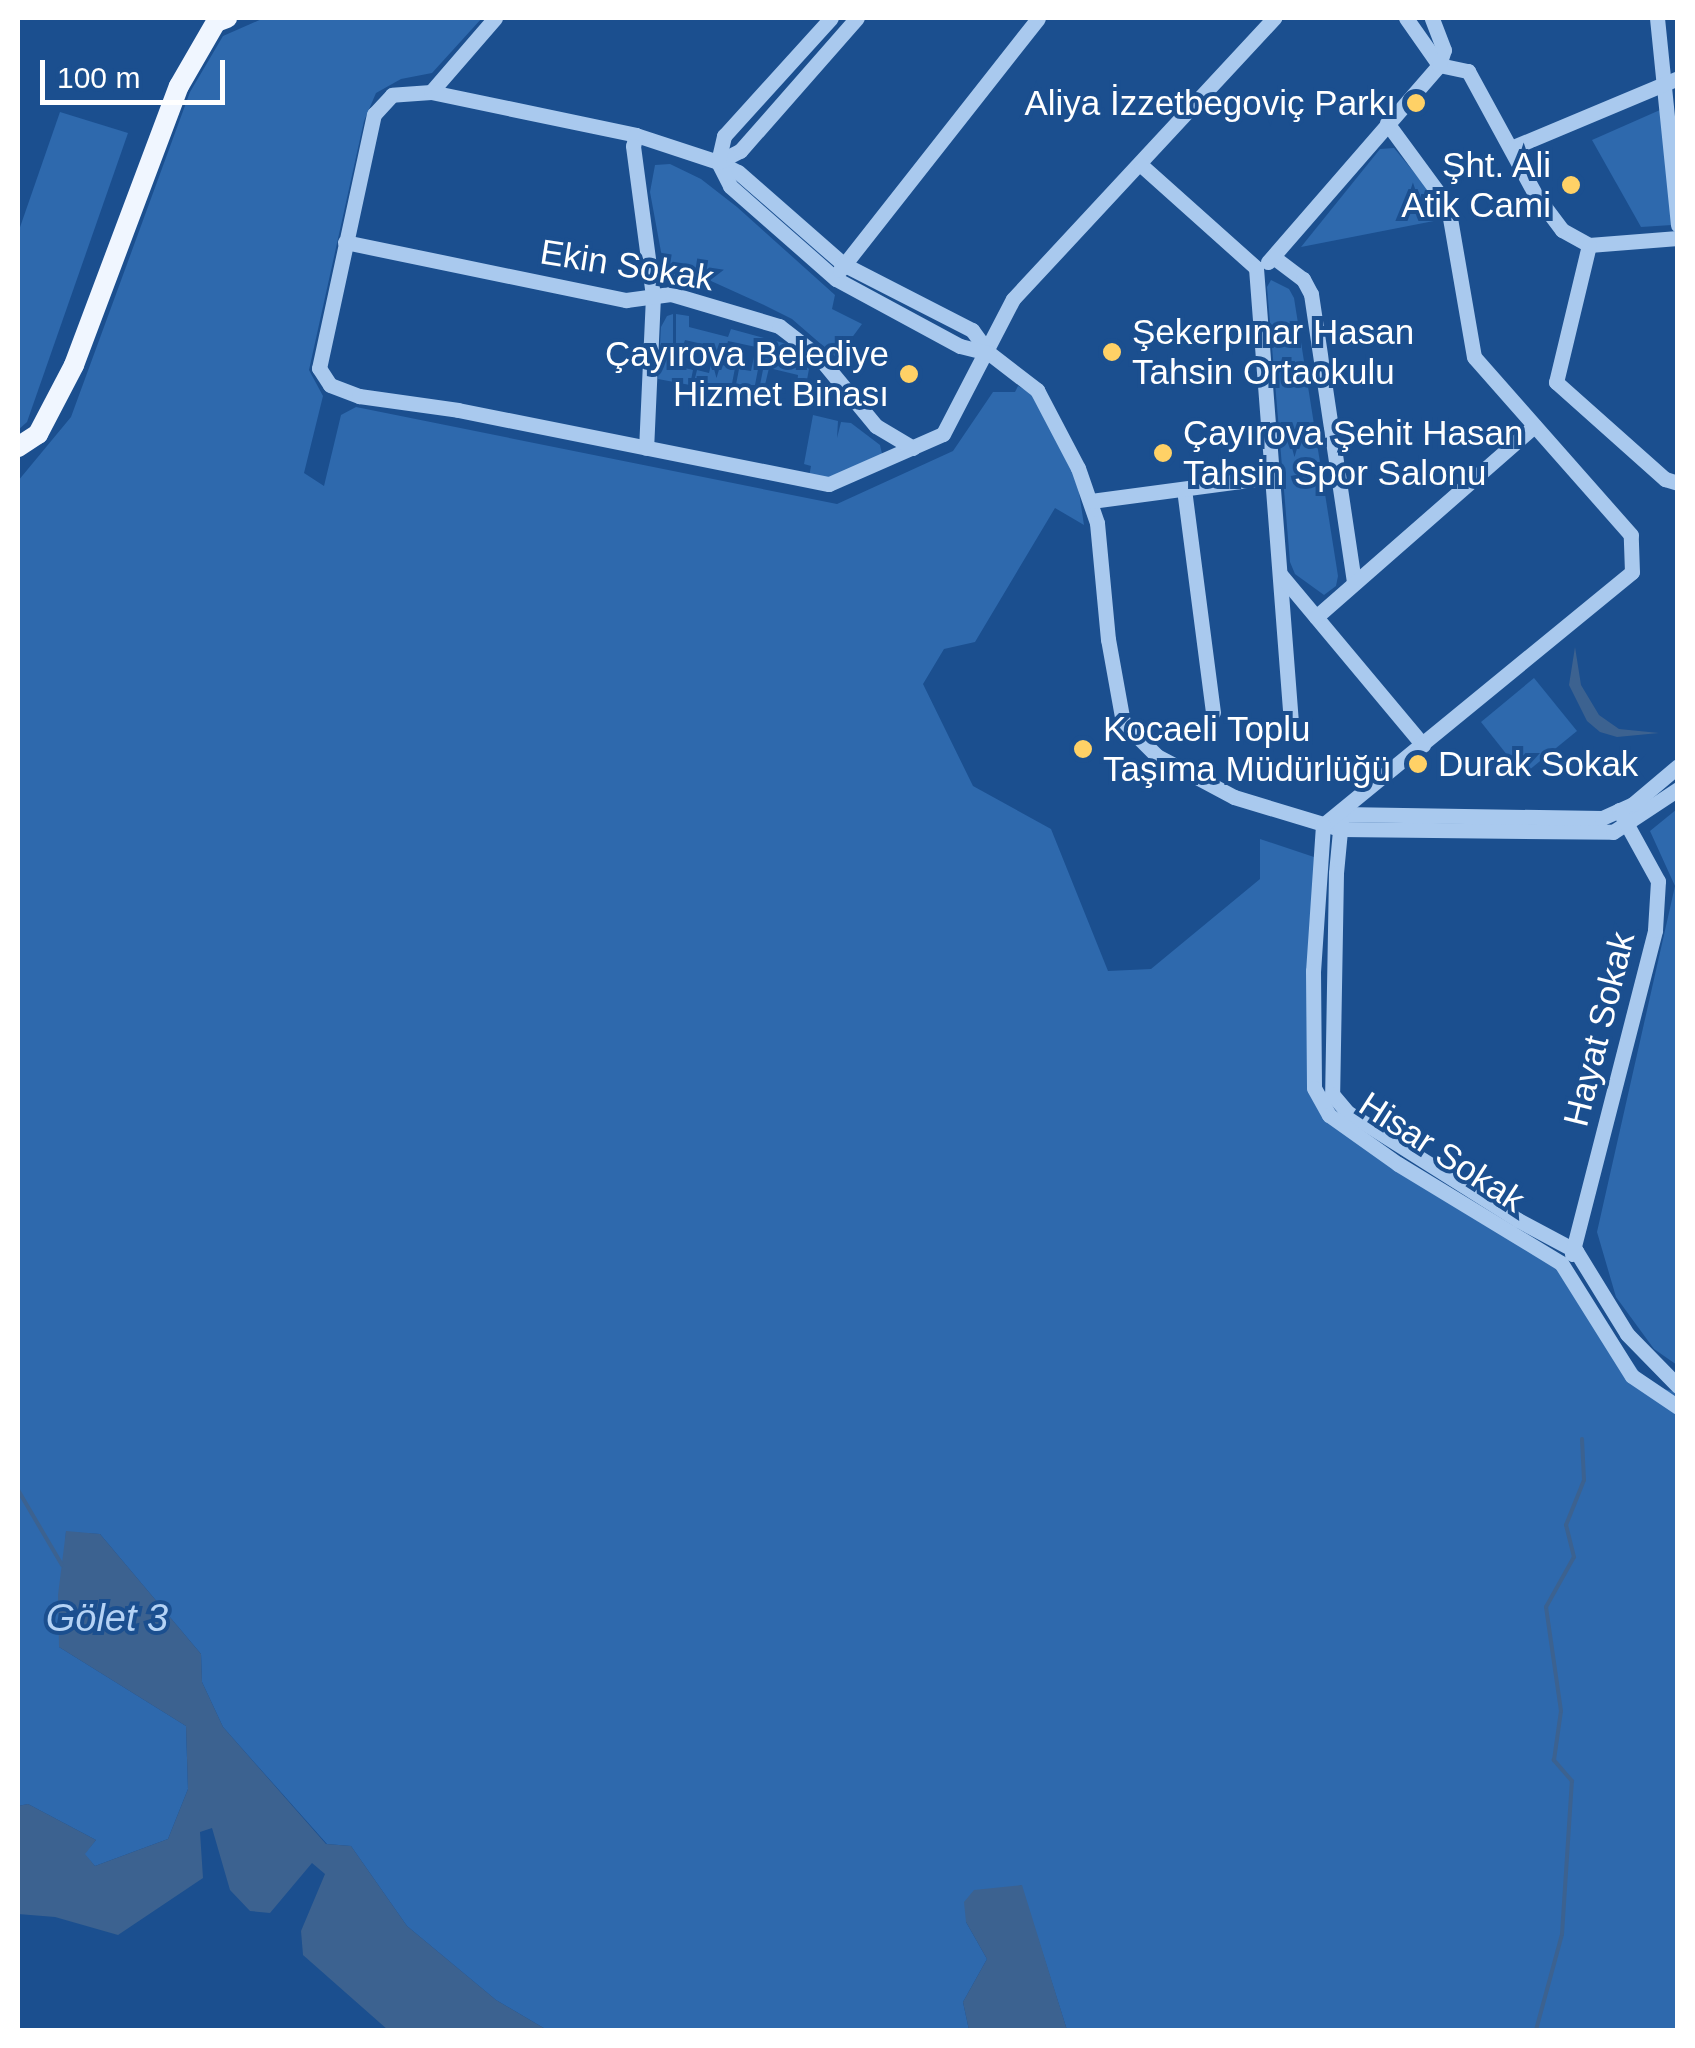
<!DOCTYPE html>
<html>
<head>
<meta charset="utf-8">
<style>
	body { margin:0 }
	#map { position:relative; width:1695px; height:2048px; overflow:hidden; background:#1b4f8f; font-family:Arial,sans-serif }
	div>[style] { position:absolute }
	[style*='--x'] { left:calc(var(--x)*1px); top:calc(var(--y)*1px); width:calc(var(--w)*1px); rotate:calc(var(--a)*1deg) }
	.green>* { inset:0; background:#2e69ad }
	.water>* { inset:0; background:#3c6290 }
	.stream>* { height:4px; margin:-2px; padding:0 2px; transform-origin:2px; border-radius:2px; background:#3c6290 }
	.minor>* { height:15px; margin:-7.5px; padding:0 7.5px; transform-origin:7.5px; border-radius:7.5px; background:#a9c9ee }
	.major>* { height:20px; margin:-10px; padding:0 10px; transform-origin:10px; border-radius:10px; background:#f0f6ff }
	.dots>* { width:28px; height:28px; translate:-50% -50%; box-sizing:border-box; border:5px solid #1b4f8f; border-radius:50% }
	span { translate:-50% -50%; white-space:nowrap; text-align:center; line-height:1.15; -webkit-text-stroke:8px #1b4f8f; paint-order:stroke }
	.poi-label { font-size:35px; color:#fff }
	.right { translate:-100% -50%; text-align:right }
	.left { translate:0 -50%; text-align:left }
	.street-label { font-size:35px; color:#fff }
	.water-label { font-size:38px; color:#b5d3f5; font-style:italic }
	.frame { position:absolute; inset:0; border:20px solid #fff; pointer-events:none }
	.scale { position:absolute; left:40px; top:60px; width:185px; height:45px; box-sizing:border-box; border:5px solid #fff; border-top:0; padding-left:12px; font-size:30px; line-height:35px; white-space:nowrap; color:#fff; -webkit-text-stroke:8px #1b4f8f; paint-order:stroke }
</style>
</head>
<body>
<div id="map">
	<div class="green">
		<div style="clip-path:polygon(264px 18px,482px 18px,432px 73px,401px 79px,376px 93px,364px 121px,309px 370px,323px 396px,304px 473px,324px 486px,341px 415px,356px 407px,837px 504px,953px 451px,993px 392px,1015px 392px,1018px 386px,1033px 394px,1077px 479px,1084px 525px,1055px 508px,975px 642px,944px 649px,923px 684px,973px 786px,1051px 829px,1108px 971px,1151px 969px,1260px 879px,1260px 839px,1314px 857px,1312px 1088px,1330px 1116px,1564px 1265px,1649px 1386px,1677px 1392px,1677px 2030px,1067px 2030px,1021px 1885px,966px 1922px,987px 1959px,963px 2002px,969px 2030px,547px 2030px,496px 2000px,407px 1926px,351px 1846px,327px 1844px,223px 1727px,202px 1682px,201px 1654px,100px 1534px,66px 1532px,59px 1647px,186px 1726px,188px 1789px,168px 1839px,95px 1866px,84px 1854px,96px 1840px,28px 1804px,18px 1806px,18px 481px,71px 417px,190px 92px,223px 36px)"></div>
		<div style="clip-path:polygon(1660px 110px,1672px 225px,1641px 227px,1592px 140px)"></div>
		<div style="clip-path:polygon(60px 112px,128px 133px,27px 422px,18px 430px,18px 233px)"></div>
		<div style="clip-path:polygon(1394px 148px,1432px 194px,1439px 220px,1301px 247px,1380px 149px)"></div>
		<div style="clip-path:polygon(670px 164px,701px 179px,737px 207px,835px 295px,832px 309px,862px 324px,837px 358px,792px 319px,764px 305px,700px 276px,688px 283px,666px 279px,650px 192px,655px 165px)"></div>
		<div style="clip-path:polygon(1271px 280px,1289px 289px,1294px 298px,1338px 576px,1336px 586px,1324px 595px,1295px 574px,1290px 562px,1267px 287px)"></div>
		<div style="clip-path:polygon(673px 314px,673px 365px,693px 370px,690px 385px,658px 379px,661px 327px,667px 316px)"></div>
		<div style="clip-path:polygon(676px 314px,689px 316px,689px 327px,728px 337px,731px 329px,764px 338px,755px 385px,749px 385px,747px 397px,734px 395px,739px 369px,751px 371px,756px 347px,728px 341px,722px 365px,735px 368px,730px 394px,693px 386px,697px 370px,709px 373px,715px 347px,685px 340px,683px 346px,676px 344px)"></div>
		<div style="clip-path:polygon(769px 339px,794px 346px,809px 369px,806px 385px,796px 395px,798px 375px,769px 368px,764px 389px,777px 393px,775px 402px,752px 398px,753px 389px,759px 390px)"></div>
		<div style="clip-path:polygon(813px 415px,838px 421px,837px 438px,841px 422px,851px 423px,880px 445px,883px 458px,836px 479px,809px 477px,811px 466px,804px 464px)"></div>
		<div style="clip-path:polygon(1534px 678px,1577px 731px,1523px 775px,1481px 722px)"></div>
		<div style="clip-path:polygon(1677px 809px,1677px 808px,1677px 1365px,1654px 1349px,1616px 1297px,1597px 1232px,1675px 886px,1650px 831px)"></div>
	</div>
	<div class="water">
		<div style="clip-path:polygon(1575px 647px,1581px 685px,1599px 715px,1619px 729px,1659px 733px,1617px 737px,1600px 732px,1587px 721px,1569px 685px)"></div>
		<div style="clip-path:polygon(66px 1531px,100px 1534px,201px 1654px,202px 1682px,223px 1727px,326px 1844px,351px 1846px,407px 1926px,496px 2000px,547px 2030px,388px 2030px,303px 1955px,301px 1931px,325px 1874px,312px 1863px,270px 1913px,250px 1911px,230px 1890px,212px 1828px,200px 1832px,203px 1878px,118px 1935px,55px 1917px,18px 1914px,18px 1806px,28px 1804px,96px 1840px,85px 1854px,95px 1866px,168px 1839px,188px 1789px,186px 1726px,59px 1647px,58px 1595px)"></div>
		<div style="clip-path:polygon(1022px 1885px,1067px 2030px,969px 2030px,963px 2002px,987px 1959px,966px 1922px,964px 1902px,974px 1890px)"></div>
	</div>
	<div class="stream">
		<div style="--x:18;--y:1490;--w:87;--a:59.6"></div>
		<div style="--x:1536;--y:2030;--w:99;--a:-74.8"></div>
		<div style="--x:1562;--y:1934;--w:153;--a:-86.3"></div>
		<div style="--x:1572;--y:1781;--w:28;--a:-131"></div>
		<div style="--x:1554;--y:1760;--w:49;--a:-81.9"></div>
		<div style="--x:1561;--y:1711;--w:105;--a:-98.2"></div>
		<div style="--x:1546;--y:1607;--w:57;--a:-60.8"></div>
		<div style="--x:1574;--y:1557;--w:33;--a:-104"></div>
		<div style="--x:1566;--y:1525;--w:48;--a:-68.2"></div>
		<div style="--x:1584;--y:1480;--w:41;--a:-92.8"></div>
	</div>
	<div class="minor">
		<div style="--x:495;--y:18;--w:98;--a:130.9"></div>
		<div style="--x:431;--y:92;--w:39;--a:176"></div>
		<div style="--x:392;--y:95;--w:26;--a:133"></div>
		<div style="--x:374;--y:114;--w:260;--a:102.2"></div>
		<div style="--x:319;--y:368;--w:20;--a:57"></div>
		<div style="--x:330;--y:385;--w:31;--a:21"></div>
		<div style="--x:359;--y:396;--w:100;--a:8"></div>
		<div style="--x:458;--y:410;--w:378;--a:11.3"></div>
		<div style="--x:829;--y:484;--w:124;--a:-23.7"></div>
		<div style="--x:943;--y:434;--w:152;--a:-62.6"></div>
		<div style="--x:1013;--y:299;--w:384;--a:-47.1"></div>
		<div style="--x:1406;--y:18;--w:57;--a:54.9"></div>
		<div style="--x:1657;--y:18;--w:208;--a:84.2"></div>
		<div style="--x:1439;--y:65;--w:30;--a:12"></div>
		<div style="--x:1468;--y:71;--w:140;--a:61.4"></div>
		<div style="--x:1535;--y:194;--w:45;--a:53.1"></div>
		<div style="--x:1562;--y:230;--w:31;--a:29"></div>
		<div style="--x:1589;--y:245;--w:89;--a:-4.5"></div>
		<div style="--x:431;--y:92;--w:209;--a:11.8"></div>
		<div style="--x:636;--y:135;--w:86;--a:18.2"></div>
		<div style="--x:718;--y:162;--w:22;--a:27"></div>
		<div style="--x:738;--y:172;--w:140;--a:41.2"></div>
		<div style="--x:843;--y:264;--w:145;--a:27.1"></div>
		<div style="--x:972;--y:330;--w:29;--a:54"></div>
		<div style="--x:989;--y:353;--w:61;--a:37.6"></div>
		<div style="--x:1037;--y:390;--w:88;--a:62.3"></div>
		<div style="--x:1078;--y:468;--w:58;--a:70.9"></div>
		<div style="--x:1097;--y:523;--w:117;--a:84.6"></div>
		<div style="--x:1108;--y:639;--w:84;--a:79.8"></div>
		<div style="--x:1123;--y:722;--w:48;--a:45"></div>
		<div style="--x:1157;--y:756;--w:87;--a:28"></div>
		<div style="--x:1234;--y:797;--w:111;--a:16.8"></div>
		<div style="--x:1340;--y:829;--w:273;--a:0.6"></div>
		<div style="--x:1613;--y:832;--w:78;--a:-33.5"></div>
		<div style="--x:636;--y:135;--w:11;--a:105"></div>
		<div style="--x:633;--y:146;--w:151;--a:82.4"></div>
		<div style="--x:653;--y:296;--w:152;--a:92.6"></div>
		<div style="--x:1511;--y:148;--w:181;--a:-22.7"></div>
		<div style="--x:718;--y:162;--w:27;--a:63"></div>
		<div style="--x:730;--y:186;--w:141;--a:41.3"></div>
		<div style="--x:836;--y:279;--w:141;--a:28.4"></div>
		<div style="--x:960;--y:346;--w:30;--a:14"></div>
		<div style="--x:718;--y:162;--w:25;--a:-27"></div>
		<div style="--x:740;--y:151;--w:177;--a:-48.7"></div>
		<div style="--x:718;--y:162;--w:27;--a:-77"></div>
		<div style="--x:724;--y:136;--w:159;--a:-47.8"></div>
		<div style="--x:1141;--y:165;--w:154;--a:41.8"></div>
		<div style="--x:1256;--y:268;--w:459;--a:85.6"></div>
		<div style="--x:345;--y:242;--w:287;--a:11.7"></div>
		<div style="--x:626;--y:300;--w:45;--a:-7.6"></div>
		<div style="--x:671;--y:294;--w:113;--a:16.5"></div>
		<div style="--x:779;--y:326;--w:49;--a:37.6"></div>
		<div style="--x:818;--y:356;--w:91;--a:50.4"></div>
		<div style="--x:876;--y:426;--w:43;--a:30.7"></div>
		<div style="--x:1589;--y:245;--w:141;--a:103.5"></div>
		<div style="--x:1556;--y:382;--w:146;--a:41.7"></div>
		<div style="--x:1665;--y:479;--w:14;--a:17"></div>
		<div style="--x:1276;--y:259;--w:34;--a:37"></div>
		<div style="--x:1303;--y:279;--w:17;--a:62"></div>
		<div style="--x:1311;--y:294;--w:292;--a:81.5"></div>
		<div style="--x:1268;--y:262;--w:261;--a:-49"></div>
		<div style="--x:1439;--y:65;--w:16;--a:-72"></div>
		<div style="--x:1444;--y:50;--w:34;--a:-111"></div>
		<div style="--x:840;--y:270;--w:320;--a:-51.8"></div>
		<div style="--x:1184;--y:489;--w:225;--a:82.6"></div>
		<div style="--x:1091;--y:501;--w:183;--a:-7.6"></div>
		<div style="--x:1280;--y:574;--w:223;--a:50.1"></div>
		<div style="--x:1316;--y:617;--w:290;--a:-41.2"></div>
		<div style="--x:1342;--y:814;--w:260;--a:0.9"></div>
		<div style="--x:1602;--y:818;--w:34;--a:-24"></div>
		<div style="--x:1633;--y:804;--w:59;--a:-40.2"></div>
		<div style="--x:1341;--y:820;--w:53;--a:95.4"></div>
		<div style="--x:1336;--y:873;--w:221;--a:91"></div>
		<div style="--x:1332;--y:1094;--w:23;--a:50"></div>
		<div style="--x:1347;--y:1112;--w:202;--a:32.3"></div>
		<div style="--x:1518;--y:1220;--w:66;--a:28.1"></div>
		<div style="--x:1576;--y:1251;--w:97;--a:58.4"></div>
		<div style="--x:1627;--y:1334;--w:73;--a:45.6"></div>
		<div style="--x:1323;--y:825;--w:399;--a:-39.3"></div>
		<div style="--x:1632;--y:572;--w:37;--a:-92"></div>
		<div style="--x:1631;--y:535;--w:237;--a:-131.4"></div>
		<div style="--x:1474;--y:357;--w:153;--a:-99.8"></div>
		<div style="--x:1448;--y:206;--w:103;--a:-126.3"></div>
		<div style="--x:1323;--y:825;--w:146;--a:93.9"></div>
		<div style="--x:1313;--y:971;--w:117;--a:89.5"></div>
		<div style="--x:1314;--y:1088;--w:31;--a:61"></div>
		<div style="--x:1329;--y:1115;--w:85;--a:35.4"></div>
		<div style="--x:1398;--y:1164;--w:191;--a:31.3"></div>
		<div style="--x:1561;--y:1263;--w:133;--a:57.9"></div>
		<div style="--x:1632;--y:1376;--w:55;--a:34"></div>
		<div style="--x:1572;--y:1254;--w:334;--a:-75.6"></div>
		<div style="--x:1655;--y:930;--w:49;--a:-86.5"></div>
		<div style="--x:1658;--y:881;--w:81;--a:-118.8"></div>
	</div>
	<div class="major">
		<div style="--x:18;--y:447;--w:24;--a:-33"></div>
		<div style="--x:38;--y:434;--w:78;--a:-62.4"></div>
		<div style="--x:74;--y:365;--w:298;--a:-69.4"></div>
		<div style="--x:179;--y:86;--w:74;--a:-60"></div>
		<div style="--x:216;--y:22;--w:12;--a:-20"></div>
	</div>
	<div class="dots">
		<div style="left:1416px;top:103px;background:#ffd166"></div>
		<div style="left:1571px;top:185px;background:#ffd166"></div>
		<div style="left:1112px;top:352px;background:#ffd166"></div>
		<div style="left:909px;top:374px;background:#ffd166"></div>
		<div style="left:1163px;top:453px;background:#ffd166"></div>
		<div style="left:1083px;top:749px;background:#ffd166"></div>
		<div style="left:1418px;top:764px;background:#ffd166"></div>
	</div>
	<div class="poi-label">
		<span class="right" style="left:1396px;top:103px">Aliya İzzetbegoviç Parkı</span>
		<span class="right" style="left:1551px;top:185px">Şht. Ali<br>Atik Cami</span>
		<span class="left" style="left:1132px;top:352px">Şekerpınar Hasan<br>Tahsin Ortaokulu</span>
		<span class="right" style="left:889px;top:374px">Çayırova Belediye<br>Hizmet Binası</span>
		<span class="left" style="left:1183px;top:453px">Çayırova Şehit Hasan<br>Tahsin Spor Salonu</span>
		<span class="left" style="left:1103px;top:749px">Kocaeli Toplu<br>Taşıma Müdürlüğü</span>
		<span class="left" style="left:1438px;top:764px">Durak Sokak</span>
	</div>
	<div class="street-label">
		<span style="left:627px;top:265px;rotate:9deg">Ekin Sokak</span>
		<span style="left:1599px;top:1029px;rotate:-76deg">Hayat Sokak</span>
		<span style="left:1442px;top:1152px;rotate:33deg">Hisar Sokak</span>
	</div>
	<div class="water-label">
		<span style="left:107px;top:1619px">Gölet 3</span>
	</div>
	<div class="frame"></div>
	<div class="scale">100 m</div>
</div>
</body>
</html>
